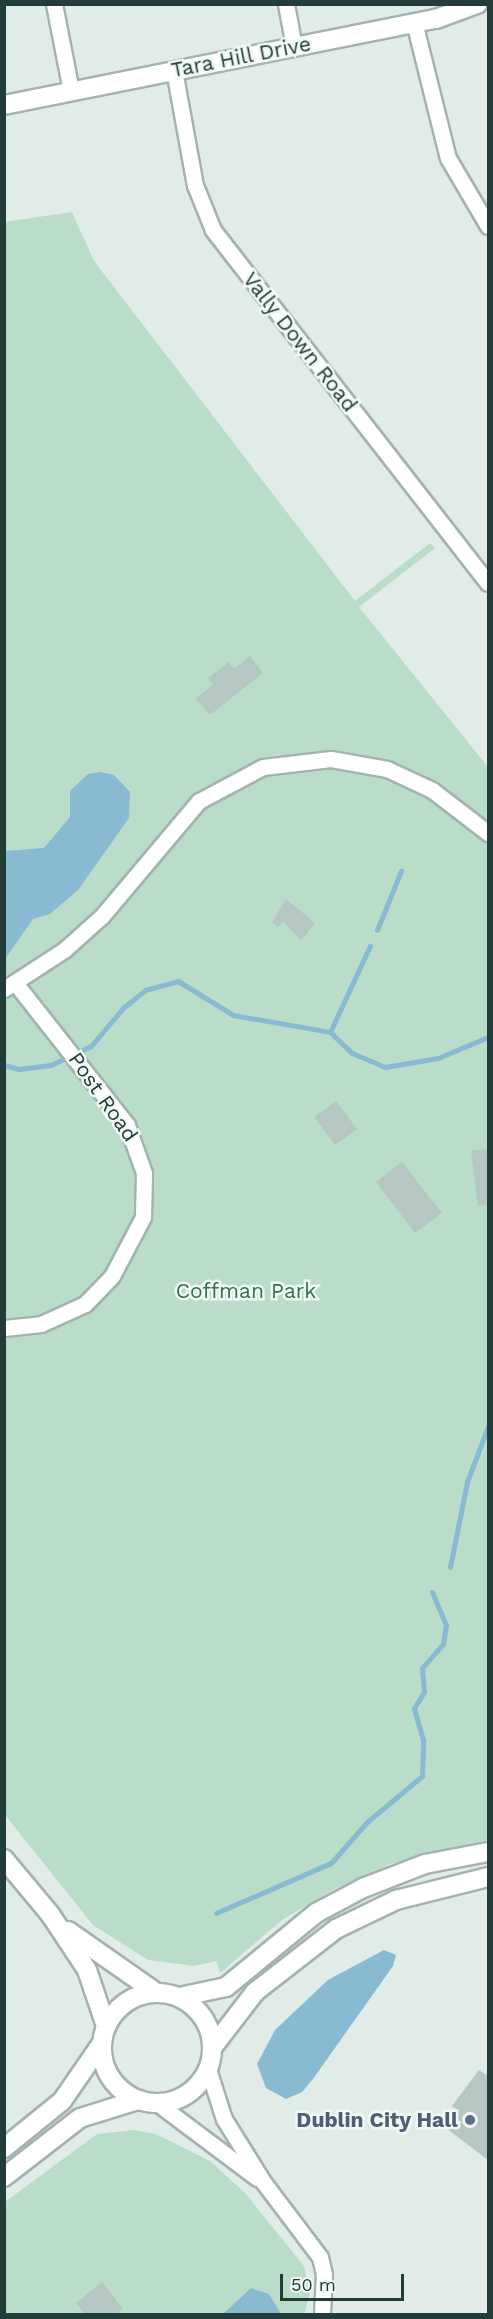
<!DOCTYPE html>
<html>
<head>
<meta charset="utf-8">
<style>
	body { margin:0 }
	#map { position:relative; width:493px; height:2319px; overflow:hidden; background:#e1ebe8; font-family:"Work Sans",sans-serif }
	div>[style] { position:absolute }
	[style*='--x'] { left:calc(var(--x)*1px); top:calc(var(--y)*1px); width:calc(var(--w)*1px); rotate:calc(var(--a)*1deg) }
	.green>* { inset:0; background:#b9ddc8 }
	.water>* { inset:0; background:#88bbd1 }
	.stream>* { height:5px; margin:-2.5px; padding:0 2.5px; transform-origin:2.5px; border-radius:2.5px; background:#88bbd1 }
	.building>* { inset:0; background:#b6c6c2 }
	.roads { filter:drop-shadow(2px 0 #a4b3b0) drop-shadow(-2px 0 #a4b3b0) drop-shadow(0 2px #a4b3b0) drop-shadow(0 -2px #a4b3b0) }
	.minor>* { height:15px; margin:-7.5px; padding:0 7.5px; transform-origin:7.5px; border-radius:7.5px; background:#fff }
	.tertiary>* { height:18px; margin:-9px; padding:0 9px; transform-origin:9px; border-radius:9px; background:#fff }
	.secondary>* { height:18px; margin:-9px; padding:0 9px; transform-origin:9px; border-radius:9px; background:#fff }
	.secondary>.ring { margin:-9px; padding:0; box-sizing:content-box; background:none; border:18px solid #fff; border-radius:50% }
	.dots>* { width:16px; height:16px; translate:-50% -50%; box-sizing:border-box; border:3px solid #f1f8f6; border-radius:50% }
	span { translate:-50% -50%; white-space:nowrap; text-align:center; line-height:1.15; -webkit-text-stroke:5px #f1f8f6; paint-order:stroke }
	.street-label { font-size:21px; color:#213c39 }
	.park-label { font-size:21px; color:#2b7352 }
	.service-label { font-size:21px; color:#4e5e75; font-weight:700 }
	.right { translate:-100% -50%; text-align:right }
	.frame { position:absolute; inset:0; border:6px solid #213c39; pointer-events:none }
	.scale { position:absolute; left:280px; top:2274px; width:124px; height:27px; box-sizing:border-box; border:3px solid #213c39; border-top:0; padding-left:8px; font-size:18px; line-height:21px; white-space:nowrap; color:#213c39; -webkit-text-stroke:4px #f1f8f6; paint-order:stroke }
</style>
</head>
<body>
<div id="map">
	<div class="green">
		<div style="clip-path:polygon(72px 212px,94px 261px,355px 601px,430px 543px,435px 548px,359px 607px,488px 767px,488px 1840px,390px 1864px,334px 1889px,282px 1920px,220px 1973px,216px 1961px,194px 1966px,148px 1960px,93px 1925px,5px 1815px,4px 222px)"></div>
		<div style="clip-path:polygon(134px 2130px,156px 2134px,210px 2161px,245px 2193px,304px 2266px,310px 2293px,304px 2314px,5px 2314px,5px 2202px,97px 2134px)"></div>
	</div>
	<div class="water">
		<div style="clip-path:polygon(100px 772px,114px 775px,130px 792px,129px 818px,78px 890px,50px 914px,33px 919px,5px 959px,5px 851px,44px 848px,70px 817px,70px 791px,88px 774px)"></div>
		<div style="clip-path:polygon(384px 1950px,396px 1955px,393px 1966px,313px 2079px,302px 2092px,286px 2099px,266px 2088px,257px 2064px,275px 2030px,328px 1980px)"></div>
		<div style="clip-path:polygon(251px 2288px,269px 2294px,281px 2314px,223px 2314px)"></div>
	</div>
	<div class="stream">
		<div style="--x:377;--y:930;--w:64;--a:-67.9"></div>
		<div style="--x:330;--y:1032;--w:95;--a:-65.1"></div>
		<div style="--x:4;--y:1065;--w:16;--a:15"></div>
		<div style="--x:19;--y:1069;--w:32;--a:-7"></div>
		<div style="--x:51;--y:1065;--w:44;--a:-25.4"></div>
		<div style="--x:91;--y:1046;--w:50;--a:-49.9"></div>
		<div style="--x:123;--y:1008;--w:28;--a:-39"></div>
		<div style="--x:145;--y:990;--w:34;--a:-15"></div>
		<div style="--x:178;--y:981;--w:65;--a:31.7"></div>
		<div style="--x:233;--y:1015;--w:98;--a:9.9"></div>
		<div style="--x:330;--y:1032;--w:30;--a:44"></div>
		<div style="--x:352;--y:1053;--w:36;--a:23"></div>
		<div style="--x:385;--y:1067;--w:54;--a:-9.6"></div>
		<div style="--x:438;--y:1058;--w:54;--a:-22.8"></div>
		<div style="--x:450;--y:1567;--w:87;--a:-78.7"></div>
		<div style="--x:467;--y:1482;--w:60;--a:-69.4"></div>
		<div style="--x:216;--y:1913;--w:125;--a:-23.5"></div>
		<div style="--x:331;--y:1863;--w:55;--a:-48.7"></div>
		<div style="--x:367;--y:1822;--w:72;--a:-39.9"></div>
		<div style="--x:422;--y:1776;--w:36;--a:-88"></div>
		<div style="--x:423;--y:1740;--w:33;--a:-106"></div>
		<div style="--x:414;--y:1708;--w:19;--a:-58"></div>
		<div style="--x:424;--y:1692;--w:24;--a:-95"></div>
		<div style="--x:422;--y:1668;--w:32;--a:-49"></div>
		<div style="--x:443;--y:1644;--w:19;--a:-81"></div>
		<div style="--x:446;--y:1625;--w:36;--a:-113"></div>
	</div>
	<div class="building">
		<div style="clip-path:polygon(250px 656px,263px 673px,210px 715px,196px 698px,213px 685px,208px 678px,229px 662px,234px 669px)"></div>
		<div style="clip-path:polygon(286px 899px,315px 923px,301px 941px,283px 921px,278px 927px,272px 922px)"></div>
		<div style="clip-path:polygon(336px 1101px,357px 1129px,335px 1145px,314px 1117px)"></div>
		<div style="clip-path:polygon(488px 1149px,488px 1205px,478px 1206px,471px 1151px)"></div>
		<div style="clip-path:polygon(402px 1162px,442px 1213px,415px 1233px,376px 1182px)"></div>
		<div style="clip-path:polygon(479px 2070px,486px 2075px,488px 2071px,488px 2160px,446px 2128px,459px 2111px,452px 2106px)"></div>
		<div style="clip-path:polygon(102px 2282px,123px 2309px,117px 2314px,85px 2314px,76px 2303px)"></div>
	</div>
	<div class="roads">
		<div class="minor">
			<div style="--x:54;--y:4;--w:89;--a:78.9"></div>
			<div style="--x:286;--y:4;--w:44;--a:79.5"></div>
			<div style="--x:414;--y:22;--w:140;--a:76"></div>
			<div style="--x:448;--y:158;--w:79;--a:59.5"></div>
			<div style="--x:174;--y:70;--w:117;--a:79.7"></div>
			<div style="--x:195;--y:185;--w:48;--a:68.2"></div>
			<div style="--x:213;--y:230;--w:447;--a:52.1"></div>
			<div style="--x:4;--y:989;--w:72;--a:-33"></div>
			<div style="--x:64;--y:950;--w:51;--a:-41.8"></div>
			<div style="--x:102;--y:916;--w:150;--a:-49.9"></div>
			<div style="--x:199;--y:801;--w:72;--a:-28"></div>
			<div style="--x:263;--y:767;--w:68;--a:-6.7"></div>
			<div style="--x:331;--y:759;--w:57;--a:10.1"></div>
			<div style="--x:387;--y:769;--w:50;--a:25"></div>
			<div style="--x:432;--y:790;--w:71;--a:37.5"></div>
			<div style="--x:4;--y:1328;--w:37;--a:-6"></div>
			<div style="--x:41;--y:1324;--w:48;--a:-24.4"></div>
			<div style="--x:85;--y:1304;--w:39;--a:-46"></div>
			<div style="--x:112;--y:1276;--w:67;--a:-62.3"></div>
			<div style="--x:143;--y:1217;--w:44;--a:-88.7"></div>
			<div style="--x:144;--y:1173;--w:51;--a:-109.5"></div>
			<div style="--x:127;--y:1125;--w:179;--a:-128.2"></div>
			<div style="--x:208;--y:2069;--w:52;--a:72.3"></div>
			<div style="--x:224;--y:2119;--w:75;--a:58"></div>
			<div style="--x:264;--y:2183;--w:93;--a:52.9"></div>
			<div style="--x:320;--y:2257;--w:17;--a:77"></div>
			<div style="--x:324;--y:2274;--w:40;--a:92.9"></div>
			<div style="--x:157;--y:2103;--w:125;--a:36.9"></div>
		</div>
		<div class="tertiary">
			<div style="--x:4;--y:105;--w:440;--a:-11.3"></div>
			<div style="--x:436;--y:19;--w:44;--a:-20.1"></div>
			<div style="--x:4;--y:1859;--w:72;--a:50.1"></div>
			<div style="--x:50;--y:1914;--w:67;--a:56.5"></div>
			<div style="--x:87;--y:1970;--w:59;--a:71.3"></div>
			<div style="--x:68;--y:1931;--w:108;--a:34.9"></div>
		</div>
		<div class="secondary">
			<div class="ring" style="left:102px;top:1993px;width:92px;height:92px"></div>
			<div style="--x:179;--y:1997;--w:48;--a:-12"></div>
			<div style="--x:226;--y:1987;--w:117;--a:-39.4"></div>
			<div style="--x:316;--y:1913;--w:53;--a:-28"></div>
			<div style="--x:363;--y:1888;--w:66;--a:-21.2"></div>
			<div style="--x:425;--y:1864;--w:64;--a:-10.8"></div>
			<div style="--x:212;--y:2048;--w:71;--a:-52.5"></div>
			<div style="--x:255;--y:1992;--w:103;--a:-37.9"></div>
			<div style="--x:336;--y:1929;--w:67;--a:-25.8"></div>
			<div style="--x:396;--y:1900;--w:95;--a:-14"></div>
			<div style="--x:4;--y:2148;--w:75;--a:-39"></div>
			<div style="--x:62;--y:2101;--w:70;--a:-55.4"></div>
			<div style="--x:4;--y:2177;--w:96;--a:-37.8"></div>
			<div style="--x:80;--y:2118;--w:61;--a:-17.2"></div>
		</div>
	</div>
	<div class="dots">
		<div style="left:470px;top:2120px;background:#5c6f8a"></div>
	</div>
	<div class="street-label">
		<span style="left:241px;top:57px;rotate:-11deg">Tara Hill Drive</span>
		<span style="left:300px;top:342px;rotate:52deg">Vally Down Road</span>
		<span style="left:103px;top:1097px;rotate:55deg">Post Road</span>
	</div>
	<div class="park-label">
		<span style="left:246px;top:1291px">Coffman Park</span>
	</div>
	<div class="service-label">
		<span class="right" style="left:458px;top:2120px">Dublin City Hall</span>
	</div>
	<div class="frame"></div>
	<div class="scale">50 m</div>
</div>
</body>
</html>
